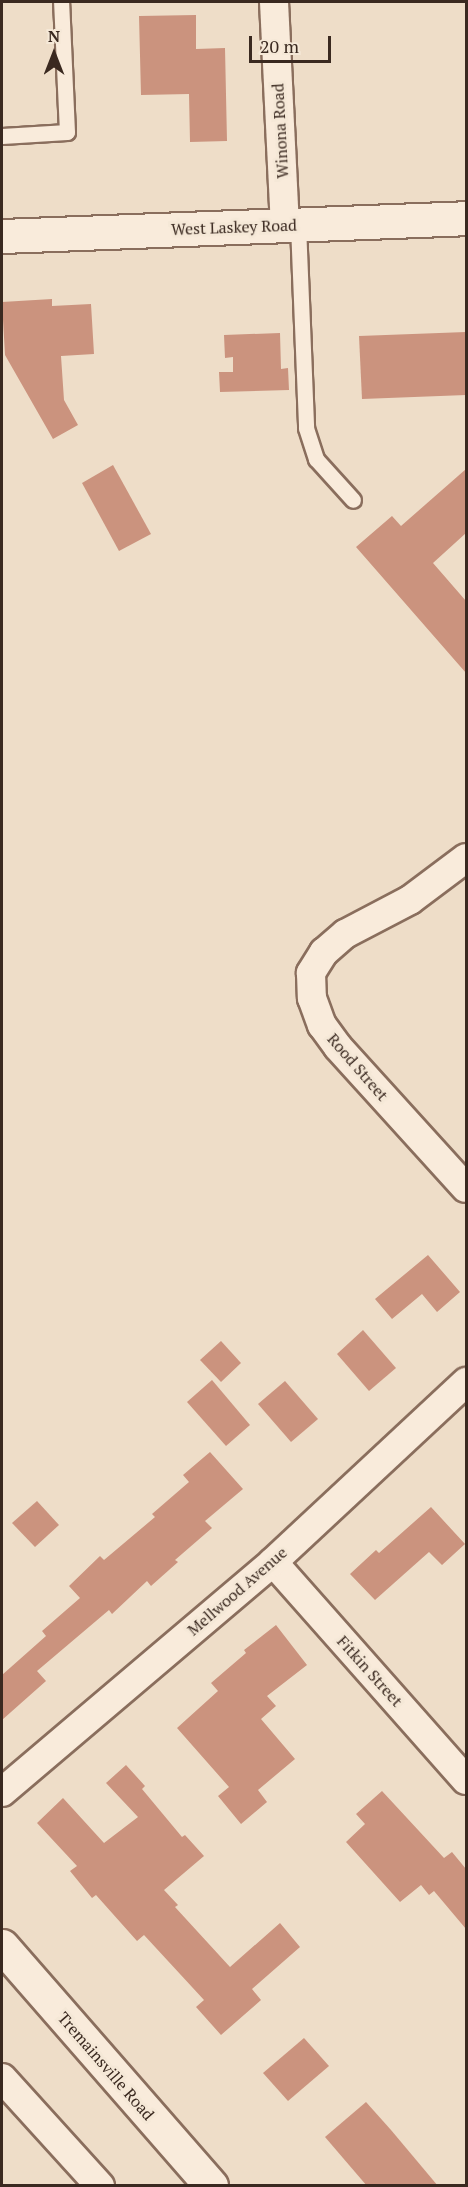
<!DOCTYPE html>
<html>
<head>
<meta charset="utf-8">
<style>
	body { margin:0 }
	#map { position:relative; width:468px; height:2187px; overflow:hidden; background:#eeddc8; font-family:"PT Serif",serif }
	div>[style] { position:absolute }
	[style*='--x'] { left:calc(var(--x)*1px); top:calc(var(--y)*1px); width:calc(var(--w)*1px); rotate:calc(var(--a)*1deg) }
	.building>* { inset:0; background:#cb937e }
	.roads { filter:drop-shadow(2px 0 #8a6e5d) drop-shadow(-2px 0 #8a6e5d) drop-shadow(0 2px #8a6e5d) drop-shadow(0 -2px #8a6e5d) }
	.service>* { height:15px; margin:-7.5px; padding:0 7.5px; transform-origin:7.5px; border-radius:7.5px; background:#f9ebdb }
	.minor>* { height:28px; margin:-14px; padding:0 14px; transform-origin:14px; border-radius:14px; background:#f9ebdb }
	.tertiary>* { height:33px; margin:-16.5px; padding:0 16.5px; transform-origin:16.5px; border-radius:16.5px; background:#f9ebdb }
	.secondary>* { height:33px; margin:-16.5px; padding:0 16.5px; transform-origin:16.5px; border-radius:16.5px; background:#f9ebdb }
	span { translate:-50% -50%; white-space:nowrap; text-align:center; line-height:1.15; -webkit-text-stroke:6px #f5e8d7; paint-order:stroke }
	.street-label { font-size:16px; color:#3a2920 }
	.frame { position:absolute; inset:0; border:3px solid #3a2920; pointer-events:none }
	.north { position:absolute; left:24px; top:24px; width:60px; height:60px; -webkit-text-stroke:4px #f5e8d7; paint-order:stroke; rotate:0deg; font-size:16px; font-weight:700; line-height:24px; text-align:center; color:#3a2920 }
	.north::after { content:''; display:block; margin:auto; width:21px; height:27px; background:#3a2920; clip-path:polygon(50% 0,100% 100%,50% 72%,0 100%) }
	.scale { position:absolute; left:249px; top:36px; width:82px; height:27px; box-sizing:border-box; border:3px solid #3a2920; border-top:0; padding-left:8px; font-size:18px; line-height:21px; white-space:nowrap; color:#3a2920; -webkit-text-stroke:4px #f5e8d7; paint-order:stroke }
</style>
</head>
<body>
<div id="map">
	<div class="building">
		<div style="clip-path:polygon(196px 15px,196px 49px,225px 48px,227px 141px,190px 142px,189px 94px,141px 95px,139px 16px)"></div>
		<div style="clip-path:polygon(52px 299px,52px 306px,91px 304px,94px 354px,61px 356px,64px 400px,78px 425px,53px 439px,5px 355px,2px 302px)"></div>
		<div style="clip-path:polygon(466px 332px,466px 395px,362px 399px,359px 336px)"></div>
		<div style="clip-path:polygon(280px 333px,281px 369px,288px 368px,289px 390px,220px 392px,219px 372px,233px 372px,233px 357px,225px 358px,224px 335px)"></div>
		<div style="clip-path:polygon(113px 465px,151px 534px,119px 551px,82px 483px)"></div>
		<div style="clip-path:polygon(466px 469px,466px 533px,433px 563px,466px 601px,466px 673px,356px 547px,392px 516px,401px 526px)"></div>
		<div style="clip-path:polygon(428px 1255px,460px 1292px,437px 1312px,422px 1294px,392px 1319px,375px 1299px)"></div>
		<div style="clip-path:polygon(363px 1330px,396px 1368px,369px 1391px,337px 1354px)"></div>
		<div style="clip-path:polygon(221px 1341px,241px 1363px,221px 1382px,200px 1360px)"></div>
		<div style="clip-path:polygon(212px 1380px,250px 1425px,226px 1446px,187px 1402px)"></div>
		<div style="clip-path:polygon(285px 1381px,318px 1419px,291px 1442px,258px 1404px)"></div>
		<div style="clip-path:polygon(210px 1452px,243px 1489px,205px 1521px,212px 1528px,175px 1560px,178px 1562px,151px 1586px,147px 1581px,112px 1614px,109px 1610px,37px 1671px,46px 1681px,2px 1720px,2px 1675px,46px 1636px,42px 1631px,80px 1598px,69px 1586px,100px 1556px,104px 1560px,155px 1517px,152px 1514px,189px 1482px,183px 1475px)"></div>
		<div style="clip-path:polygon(37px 1501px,59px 1525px,35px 1547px,12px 1523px)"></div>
		<div style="clip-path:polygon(431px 1507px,465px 1544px,442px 1565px,429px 1552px,375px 1600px,350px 1574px,376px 1550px,379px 1553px)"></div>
		<div style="clip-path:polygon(276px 1625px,307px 1665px,267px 1696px,276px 1706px,261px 1719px,295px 1759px,258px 1790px,267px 1802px,241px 1824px,218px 1796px,229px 1787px,177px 1728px,218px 1691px,211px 1683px,246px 1653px,244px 1650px)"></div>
		<div style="clip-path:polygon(126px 1765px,145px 1786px,142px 1789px,182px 1837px,185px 1835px,204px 1856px,164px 1890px,178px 1905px,175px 1907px,230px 1967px,280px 1923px,300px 1947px,252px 1989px,261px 2000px,221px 2035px,196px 2007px,204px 2000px,144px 1935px,137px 1941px,96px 1895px,92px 1898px,70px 1871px,77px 1866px,37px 1823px,63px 1798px,104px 1843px,138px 1817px,106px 1783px)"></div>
		<div style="clip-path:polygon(382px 1791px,444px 1858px,452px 1852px,466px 1869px,466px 1929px,434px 1891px,429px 1895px,421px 1885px,400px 1902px,346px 1842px,365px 1824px,356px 1814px)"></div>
		<div style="clip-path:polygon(304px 2038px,329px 2066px,288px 2101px,263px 2073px)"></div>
		<div style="clip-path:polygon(366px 2102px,391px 2130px,438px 2186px,367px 2186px,325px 2137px)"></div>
	</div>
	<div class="roads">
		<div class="service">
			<div style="--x:2;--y:136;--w:65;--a:-3.5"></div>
			<div style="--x:67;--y:132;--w:130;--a:-92.6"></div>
			<div style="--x:298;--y:225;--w:203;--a:87.7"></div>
			<div style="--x:306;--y:428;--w:33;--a:72"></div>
			<div style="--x:316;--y:459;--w:55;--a:47.9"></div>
		</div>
		<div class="minor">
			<div style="--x:274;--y:2;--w:223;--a:87.2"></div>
			<div style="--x:466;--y:858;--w:70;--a:143.1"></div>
			<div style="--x:410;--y:900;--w:73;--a:152.4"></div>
			<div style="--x:345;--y:934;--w:28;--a:139"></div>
			<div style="--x:324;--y:952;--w:25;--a:122"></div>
			<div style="--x:311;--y:973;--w:25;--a:88"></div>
			<div style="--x:312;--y:998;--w:29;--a:70"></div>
			<div style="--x:322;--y:1025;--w:27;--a:54"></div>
			<div style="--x:338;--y:1047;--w:190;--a:47.8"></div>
			<div style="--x:273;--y:1562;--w:291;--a:48.5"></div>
			<div style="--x:2;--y:1792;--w:355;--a:-40.3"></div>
			<div style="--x:273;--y:1562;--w:264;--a:-43"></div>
			<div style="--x:2;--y:2078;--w:146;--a:47.8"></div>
		</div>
		<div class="tertiary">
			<div style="--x:2;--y:1946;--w:318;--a:48.9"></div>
		</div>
		<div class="secondary">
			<div style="--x:2;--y:236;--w:464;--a:-2.2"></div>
		</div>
	</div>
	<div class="street-label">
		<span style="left:280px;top:131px;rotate:-93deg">Winona Road</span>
		<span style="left:234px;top:227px;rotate:-2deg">West Laskey Road</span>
		<span style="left:358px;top:1067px;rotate:49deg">Rood Street</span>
		<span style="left:237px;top:1591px;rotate:-41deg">Mellwood Avenue</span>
		<span style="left:370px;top:1671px;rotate:48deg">Fitkin Street</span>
		<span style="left:106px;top:2066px;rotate:49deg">Tremainsville Road</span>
	</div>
	<div class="frame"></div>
	<div class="north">N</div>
	<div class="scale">20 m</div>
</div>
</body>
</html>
